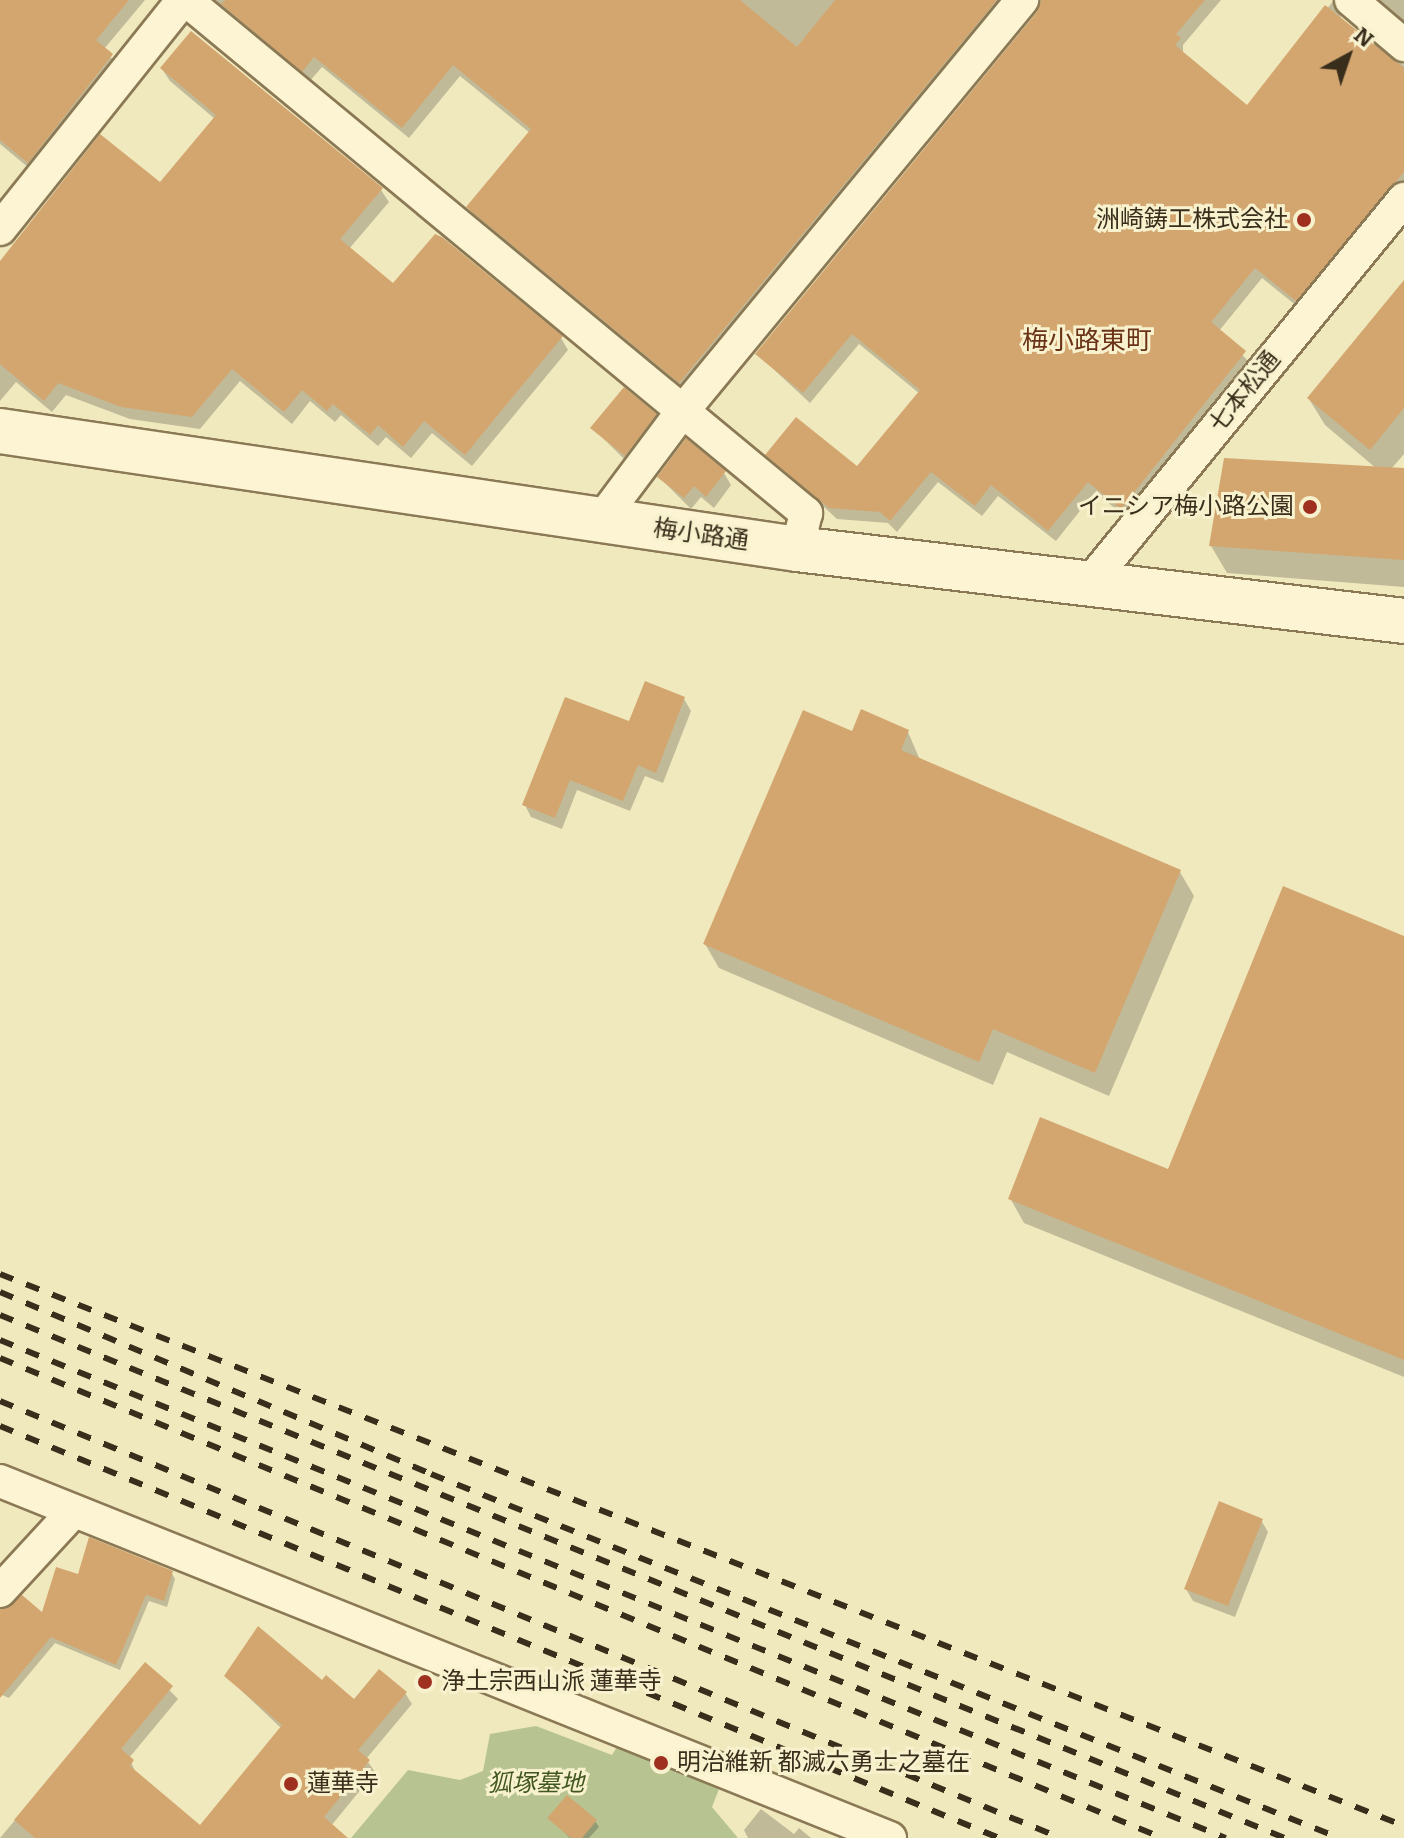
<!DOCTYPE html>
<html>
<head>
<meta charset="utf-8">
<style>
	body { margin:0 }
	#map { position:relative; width:1404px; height:1838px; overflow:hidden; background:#f1e9be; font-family:Bitter,"Noto Sans JP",serif }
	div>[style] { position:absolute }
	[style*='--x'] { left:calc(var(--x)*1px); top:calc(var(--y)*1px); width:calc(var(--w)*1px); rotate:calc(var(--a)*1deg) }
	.cemetery>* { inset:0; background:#b7c491 }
	.shadow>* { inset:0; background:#0003 }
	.building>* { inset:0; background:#d3a670 }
	.roads { filter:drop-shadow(2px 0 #8b7955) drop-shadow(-2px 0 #8b7955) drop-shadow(0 2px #8b7955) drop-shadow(0 -2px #8b7955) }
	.street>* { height:32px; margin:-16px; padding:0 16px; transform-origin:16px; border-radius:16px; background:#fcf4d2 }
	.secondary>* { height:44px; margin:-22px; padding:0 22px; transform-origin:22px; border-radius:22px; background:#fcf4d2 }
	.rail>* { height:6px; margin-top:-3px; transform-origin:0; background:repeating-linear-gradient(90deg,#392e1b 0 14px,transparent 0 28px) }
	.dots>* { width:22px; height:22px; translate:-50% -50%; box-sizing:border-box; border:4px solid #f8f1ce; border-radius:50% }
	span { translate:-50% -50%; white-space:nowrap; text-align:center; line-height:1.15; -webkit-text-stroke:6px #f8f1ce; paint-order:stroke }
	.poi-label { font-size:24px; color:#392e1b }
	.right { translate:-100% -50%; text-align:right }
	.left { translate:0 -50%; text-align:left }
	.street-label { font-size:24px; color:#392e1b }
	.park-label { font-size:24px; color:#425720; font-style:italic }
	.neighbourhood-label { font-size:26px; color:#6a3317 }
	.north { position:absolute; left:1308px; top:16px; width:80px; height:80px; -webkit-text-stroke:6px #f8f1ce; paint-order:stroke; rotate:40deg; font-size:22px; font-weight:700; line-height:32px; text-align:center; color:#392e1b }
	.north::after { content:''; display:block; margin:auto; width:28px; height:36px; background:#392e1b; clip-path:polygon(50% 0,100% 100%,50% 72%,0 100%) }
</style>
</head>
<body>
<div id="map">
	<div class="cemetery">
		<div style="clip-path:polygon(536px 1726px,612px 1755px,618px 1745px,719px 1789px,712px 1807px,738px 1838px,351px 1838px,408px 1770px,460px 1780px,483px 1771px,490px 1734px)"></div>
	</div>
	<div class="shadow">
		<div style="clip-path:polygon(0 0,145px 0,104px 49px,119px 67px,35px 173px,0 144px)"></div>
		<div style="clip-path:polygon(212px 0,1013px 0,686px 393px,475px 219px,469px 207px,530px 133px,460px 76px,409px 138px,322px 67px,309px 82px)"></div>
		<div style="clip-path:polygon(1041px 0,1221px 0,1183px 45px,1183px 54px,1248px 108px,1334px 0,1342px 20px,1404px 65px,1404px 189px,1303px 311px,1262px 278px,1219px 331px,1251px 364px,1128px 519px,1095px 492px,1056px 541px,998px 496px,982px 516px,938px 482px,897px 532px,888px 523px,837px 519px,768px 455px,857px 469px,920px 394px,859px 344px,810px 403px,757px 354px,1039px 13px)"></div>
		<div style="clip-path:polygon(1376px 0,1404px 0,1404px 24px)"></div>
		<div style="clip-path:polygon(162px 69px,381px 190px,389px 202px,349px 249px,394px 286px,561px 338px,568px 350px,472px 466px,432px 433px,411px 458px,386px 437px,378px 446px,341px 415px,335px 422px,310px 401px,292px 424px,240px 381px,200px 429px,130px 419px,66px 395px,52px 412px,16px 382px,0 401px,0 264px,160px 185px,215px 119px,170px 81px)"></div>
		<div style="clip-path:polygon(1404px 283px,1404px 454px,1391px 469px,1404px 470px,1404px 587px,1227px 573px,1211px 546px,1377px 469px,1325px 425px,1309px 399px)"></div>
		<div style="clip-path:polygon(655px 415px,662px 427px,632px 467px,593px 428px)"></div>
		<div style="clip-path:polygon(724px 473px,731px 485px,714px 508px,701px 497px,691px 509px,659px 477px)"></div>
		<div style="clip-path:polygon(684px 699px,691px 711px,663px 783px,645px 776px,630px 811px,577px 790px,562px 829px,531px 817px,525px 805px)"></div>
		<div style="clip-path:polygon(908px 732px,920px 760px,1180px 872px,1194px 896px,1109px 1096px,1007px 1052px,993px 1085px,719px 968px,705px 944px,853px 733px)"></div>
		<div style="clip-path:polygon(1404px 938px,1404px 1377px,1024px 1223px,1010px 1198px,1169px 1172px)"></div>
		<div style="clip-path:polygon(1261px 1520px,1268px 1532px,1235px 1617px,1193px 1601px,1186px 1589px)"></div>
		<div style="clip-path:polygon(171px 1572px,175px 1579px,167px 1607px,149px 1601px,120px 1670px,55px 1643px,9px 1698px,0 1694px,0 1610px,43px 1616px,80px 1577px)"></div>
		<div style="clip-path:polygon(145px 1665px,178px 1699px,129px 1758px,137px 1775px,200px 1828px,282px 1729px,226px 1676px,322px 1682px,355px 1702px,405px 1693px,412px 1704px,366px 1759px,375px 1772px,331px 1826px,345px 1838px,0 1838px)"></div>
		<div style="clip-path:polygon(761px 1809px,794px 1834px,799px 1828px,811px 1838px,748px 1838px,744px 1830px)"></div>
		<div style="clip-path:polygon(550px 1818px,595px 1821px,599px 1827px,589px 1838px,570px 1838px)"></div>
	</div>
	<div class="building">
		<div style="clip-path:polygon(0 0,129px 0,96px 40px,113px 54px,28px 163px,0 140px)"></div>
		<div style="clip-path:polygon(225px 0,740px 0,797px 47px,835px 0,997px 0,679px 383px,466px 207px,531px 129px,453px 65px,402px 128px,314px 57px,302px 72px,221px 4px)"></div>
		<div style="clip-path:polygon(1041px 0,1205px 0,1176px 34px,1181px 38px,1175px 45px,1247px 105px,1325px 5px,1404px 68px,1404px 172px,1296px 301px,1255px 268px,1211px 322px,1246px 351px,1121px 509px,1088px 482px,1048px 531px,991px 485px,975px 506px,931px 472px,890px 521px,880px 512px,829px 508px,765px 455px,796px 417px,857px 466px,920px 390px,852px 334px,803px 393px,755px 354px,1037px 12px)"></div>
		<div style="clip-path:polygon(191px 31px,383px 188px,340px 239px,393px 283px,435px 234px,442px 237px,563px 336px,465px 455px,424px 421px,403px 447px,378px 425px,370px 435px,333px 404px,327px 411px,302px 390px,284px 412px,232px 369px,192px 417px,121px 407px,58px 383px,44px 401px,0 364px,0 261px,100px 134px,160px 182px,216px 115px,160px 68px)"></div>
		<div style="clip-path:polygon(1404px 280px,1404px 408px,1370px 450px,1307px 398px)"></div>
		<div style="clip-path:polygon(624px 387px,657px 414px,625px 456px,590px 428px)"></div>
		<div style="clip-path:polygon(686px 438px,726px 471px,706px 497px,694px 486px,684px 498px,657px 477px)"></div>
		<div style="clip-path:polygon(1224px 458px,1404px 468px,1404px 560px,1209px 546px)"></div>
		<div style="clip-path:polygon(645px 681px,685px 697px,656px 773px,638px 765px,623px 801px,570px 780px,555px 818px,522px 805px,565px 697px,629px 721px)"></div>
		<div style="clip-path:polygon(861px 709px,909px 730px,901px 750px,1181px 870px,1095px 1073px,993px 1029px,979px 1062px,703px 944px,803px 710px,852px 731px)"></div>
		<div style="clip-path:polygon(1283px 886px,1404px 936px,1404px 1360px,1008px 1199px,1040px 1117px,1168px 1169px)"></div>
		<div style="clip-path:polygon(1219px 1501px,1263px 1519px,1228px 1606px,1184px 1589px)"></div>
		<div style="clip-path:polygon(89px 1537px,173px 1571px,164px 1601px,146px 1595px,116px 1665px,51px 1637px,0 1698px,0 1609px,22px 1595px,42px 1612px,56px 1567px,78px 1574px)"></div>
		<div style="clip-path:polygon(258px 1626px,322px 1680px,326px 1675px,354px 1699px,379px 1669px,407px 1692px,358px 1750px,370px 1760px,324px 1817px,348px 1838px,35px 1838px,14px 1820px,145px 1662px,173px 1686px,121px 1749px,134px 1760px,130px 1766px,200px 1825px,282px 1725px,224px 1676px)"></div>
		<div style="clip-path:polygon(567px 1795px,597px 1820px,582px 1838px,571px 1838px,547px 1818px)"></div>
	</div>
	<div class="roads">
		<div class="street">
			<div style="--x:186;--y:0;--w:805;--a:39.61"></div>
			<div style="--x:806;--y:513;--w:37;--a:104"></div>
			<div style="--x:1351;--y:0;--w:70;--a:40.3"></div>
			<div style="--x:0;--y:229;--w:293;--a:-51.4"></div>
			<div style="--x:601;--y:520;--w:134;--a:-53.2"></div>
			<div style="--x:681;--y:413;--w:536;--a:-50.45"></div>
			<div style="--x:1086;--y:587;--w:502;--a:-50.66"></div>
			<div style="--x:0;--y:1481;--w:959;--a:21.86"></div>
			<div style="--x:0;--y:1591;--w:106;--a:-47.3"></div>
		</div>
		<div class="secondary">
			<div style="--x:0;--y:431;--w:806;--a:8.42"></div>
			<div style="--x:797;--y:549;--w:611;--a:6.76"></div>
		</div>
	</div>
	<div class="rail">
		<div style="--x:0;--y:1274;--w:1509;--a:21.46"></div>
		<div style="--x:0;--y:1292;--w:468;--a:22.9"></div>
		<div style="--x:431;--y:1474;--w:978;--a:21.84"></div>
		<div style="--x:0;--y:1315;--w:1387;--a:22.15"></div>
		<div style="--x:0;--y:1340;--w:1323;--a:22.11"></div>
		<div style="--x:0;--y:1358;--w:1257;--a:22.44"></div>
		<div style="--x:0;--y:1401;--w:1147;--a:22.39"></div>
		<div style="--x:0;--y:1426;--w:1081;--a:22.41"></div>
	</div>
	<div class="dots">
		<div style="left:1304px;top:220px;background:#9f3020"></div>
		<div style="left:1310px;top:507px;background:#9f3020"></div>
		<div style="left:425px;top:1682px;background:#9f3020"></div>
		<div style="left:661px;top:1763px;background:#9f3020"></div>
		<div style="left:291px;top:1784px;background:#9f3020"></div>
	</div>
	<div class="poi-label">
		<span class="right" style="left:1288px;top:220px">洲崎鋳工株式会社</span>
		<span class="right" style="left:1294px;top:507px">イニシア梅小路公園</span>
		<span class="left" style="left:441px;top:1682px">浄土宗西山派 蓮華寺</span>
		<span class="left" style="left:677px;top:1763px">明治維新 都滅六勇士之墓在</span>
		<span class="left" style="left:307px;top:1784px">蓮華寺</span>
	</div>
	<div class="street-label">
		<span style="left:1245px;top:392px;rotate:-51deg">七本松通</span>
		<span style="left:701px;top:535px;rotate:8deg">梅小路通</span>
	</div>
	<div class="park-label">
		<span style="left:536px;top:1784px">狐塚墓地</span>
	</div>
	<div class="neighbourhood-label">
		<span style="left:1087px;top:341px">梅小路東町</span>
	</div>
	<div class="north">N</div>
</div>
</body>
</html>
